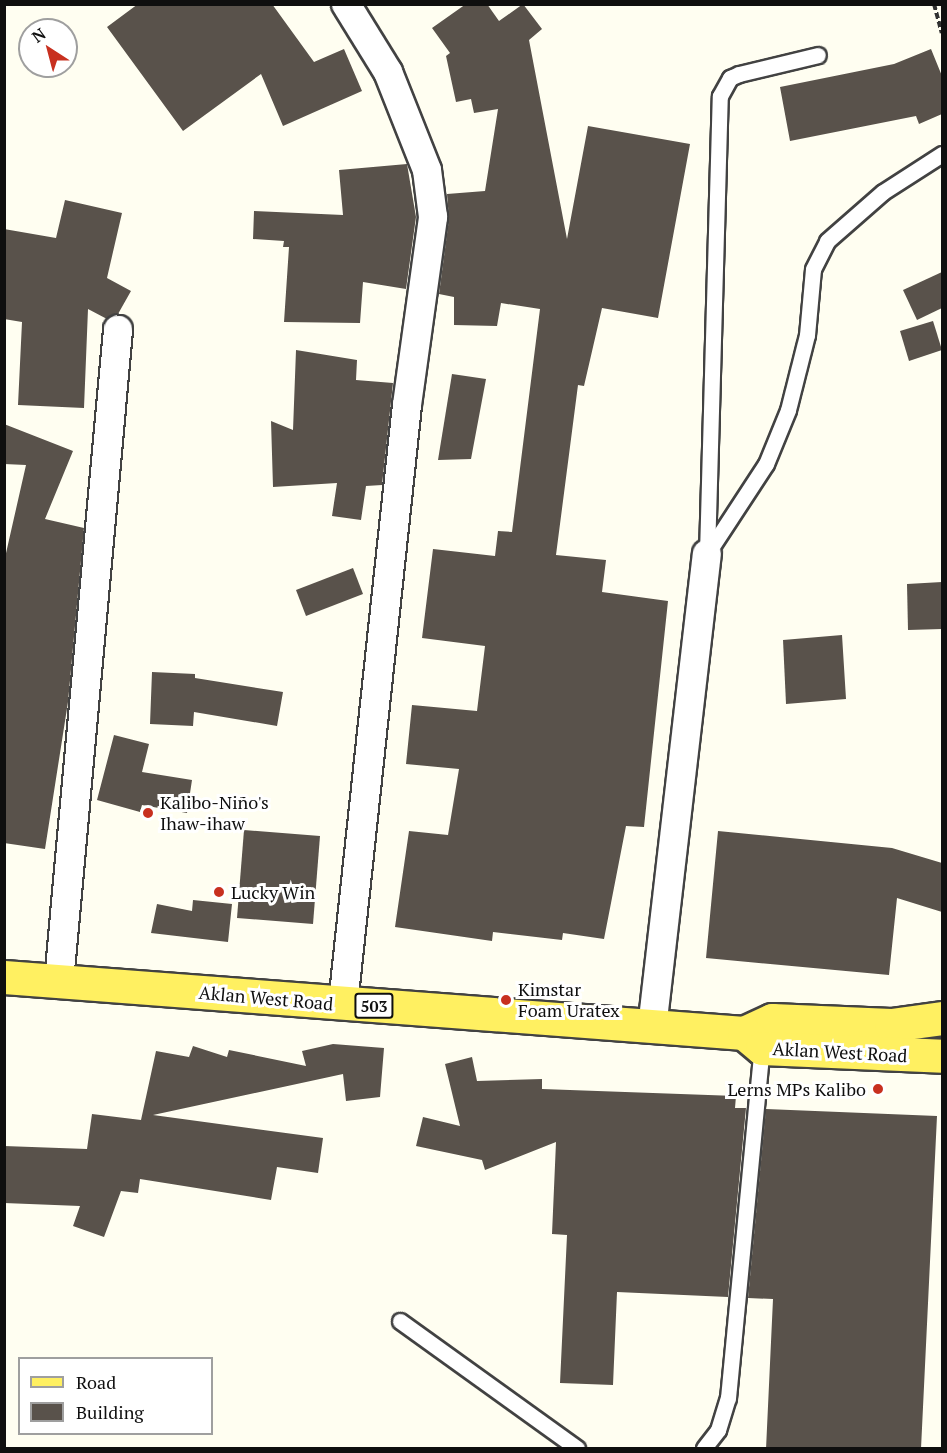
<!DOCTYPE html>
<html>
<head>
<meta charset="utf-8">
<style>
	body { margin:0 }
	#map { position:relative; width:947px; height:1453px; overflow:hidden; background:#fffef1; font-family:"PT Serif",serif }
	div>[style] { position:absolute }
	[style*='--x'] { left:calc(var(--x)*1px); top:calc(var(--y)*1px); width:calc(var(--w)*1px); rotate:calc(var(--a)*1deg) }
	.building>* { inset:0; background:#59524b }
	.path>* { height:4px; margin-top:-2px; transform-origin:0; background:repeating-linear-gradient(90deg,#313131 0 6px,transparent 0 9px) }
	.roads { filter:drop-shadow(2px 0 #424242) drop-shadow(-2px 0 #424242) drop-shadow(0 2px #424242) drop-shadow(0 -2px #424242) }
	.lane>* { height:15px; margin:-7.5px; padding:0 7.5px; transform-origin:7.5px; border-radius:7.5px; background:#fff }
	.street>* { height:28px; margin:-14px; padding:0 14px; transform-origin:14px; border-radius:14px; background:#fff }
	.primary>* { height:33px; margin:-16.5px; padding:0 16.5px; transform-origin:16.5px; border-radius:16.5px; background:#fff061 }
	.dots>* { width:16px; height:16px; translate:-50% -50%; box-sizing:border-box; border:3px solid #fff; border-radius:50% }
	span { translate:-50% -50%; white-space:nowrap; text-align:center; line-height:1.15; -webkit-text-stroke:6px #fff; paint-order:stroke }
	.shield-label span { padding:2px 4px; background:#fff; border:2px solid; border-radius:4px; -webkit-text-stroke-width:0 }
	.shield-label { font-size:16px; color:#0f0f0f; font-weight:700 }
	.poi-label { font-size:18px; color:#0f0f0f }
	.left { translate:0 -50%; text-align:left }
	.right { translate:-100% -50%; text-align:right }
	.street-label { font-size:18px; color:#0f0f0f }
	.frame { position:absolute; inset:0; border:6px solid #0f0f0f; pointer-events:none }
	.legend { position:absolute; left:18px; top:1357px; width:195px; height:78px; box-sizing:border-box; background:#fff; border:2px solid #9f9f9f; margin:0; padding:8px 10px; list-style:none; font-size:18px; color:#0f0f0f }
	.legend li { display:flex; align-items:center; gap:12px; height:30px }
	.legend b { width:30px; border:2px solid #9f9f9f }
	.north { position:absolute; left:18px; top:18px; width:60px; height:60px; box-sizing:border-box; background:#fff; border:2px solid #9f9f9f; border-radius:50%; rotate:324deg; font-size:16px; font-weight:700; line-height:24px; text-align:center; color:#0f0f0f }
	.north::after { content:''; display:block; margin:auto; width:21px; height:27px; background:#c8301f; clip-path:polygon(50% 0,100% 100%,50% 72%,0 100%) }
</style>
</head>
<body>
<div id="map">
	<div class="building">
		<div style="clip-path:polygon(138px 4px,272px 4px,314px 62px,344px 49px,362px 91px,283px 126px,261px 74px,183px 131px,107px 27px)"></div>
		<div style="clip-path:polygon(466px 4px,487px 4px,499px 21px,523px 4px,542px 29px,529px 40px,567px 239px,588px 126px,690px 144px,658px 318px,602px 308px,584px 386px,578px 385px,556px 555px,606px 560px,602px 592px,668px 601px,644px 827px,626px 826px,604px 939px,563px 933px,562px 940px,493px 932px,492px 941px,395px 927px,409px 831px,448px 835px,459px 769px,406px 764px,412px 705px,477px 711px,485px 646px,422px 638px,433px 549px,495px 556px,498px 531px,512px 532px,540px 309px,501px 303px,497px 326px,454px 325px,454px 297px,439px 294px,449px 219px,447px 194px,485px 191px,498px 109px,474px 113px,471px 99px,456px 102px,446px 56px,450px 53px,432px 28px)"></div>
		<div style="clip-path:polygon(931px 49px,942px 76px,942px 114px,919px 124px,916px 116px,790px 141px,780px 87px,894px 64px)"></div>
		<div style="clip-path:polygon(407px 164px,416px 217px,406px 289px,363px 282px,360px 323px,284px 322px,289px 247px,283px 247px,284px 241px,253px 239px,254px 211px,343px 215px,339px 170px)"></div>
		<div style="clip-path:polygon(65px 200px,122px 213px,107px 278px,131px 291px,118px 314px,107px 319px,88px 309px,84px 408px,18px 405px,22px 322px,4px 319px,4px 229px,56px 238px)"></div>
		<div style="clip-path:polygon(942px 272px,942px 308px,917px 320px,903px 290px)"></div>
		<div style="clip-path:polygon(933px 321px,942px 350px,909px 361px,900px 331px)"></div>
		<div style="clip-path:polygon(296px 350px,357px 360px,356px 380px,393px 383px,382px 485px,366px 486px,361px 520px,332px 516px,337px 483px,273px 487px,271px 421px,293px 430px)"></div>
		<div style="clip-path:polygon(452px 374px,486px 379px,471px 459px,438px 460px)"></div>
		<div style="clip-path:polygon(4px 424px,73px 451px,45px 519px,84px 528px,68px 702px,45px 849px,4px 843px,4px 562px,26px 465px,4px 464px)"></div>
		<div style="clip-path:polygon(353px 568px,363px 594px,306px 616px,296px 590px)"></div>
		<div style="clip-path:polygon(942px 582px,942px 629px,908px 630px,907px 584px)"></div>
		<div style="clip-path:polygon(842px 635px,846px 699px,786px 704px,783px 640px)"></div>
		<div style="clip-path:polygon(152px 672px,195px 674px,195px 678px,283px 692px,277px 726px,194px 712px,193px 726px,150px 724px)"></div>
		<div style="clip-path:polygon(114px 735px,149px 744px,142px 772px,192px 780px,187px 813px,142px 805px,140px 812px,97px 800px)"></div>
		<div style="clip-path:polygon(244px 830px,320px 836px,313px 924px,237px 918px)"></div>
		<div style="clip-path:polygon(718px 831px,892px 848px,942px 863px,942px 912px,897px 898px,889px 975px,706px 958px)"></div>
		<div style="clip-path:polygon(193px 900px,232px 904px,228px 942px,151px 933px,157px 904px,192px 911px)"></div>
		<div style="clip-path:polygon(333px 1044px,384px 1048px,380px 1097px,346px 1101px,343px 1074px,153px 1115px,323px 1138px,318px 1173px,277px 1167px,271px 1200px,140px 1179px,138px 1193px,121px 1191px,104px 1237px,73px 1226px,80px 1206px,4px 1203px,4px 1146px,87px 1149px,92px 1114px,141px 1120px,156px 1051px,189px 1057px,193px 1046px,227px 1057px,229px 1050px,306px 1066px,302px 1051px)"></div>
		<div style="clip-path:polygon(472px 1057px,477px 1081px,542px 1079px,542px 1089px,736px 1096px,735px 1108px,746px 1108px,728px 1297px,617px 1292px,613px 1385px,560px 1383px,567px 1235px,552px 1234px,556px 1142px,485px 1170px,482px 1160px,416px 1146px,423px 1117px,460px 1126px,445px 1064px)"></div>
		<div style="clip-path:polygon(766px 1109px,937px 1116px,921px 1449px,766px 1449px,773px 1299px,748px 1298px)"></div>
	</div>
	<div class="path">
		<div style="--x:934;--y:4;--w:30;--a:75"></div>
	</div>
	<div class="roads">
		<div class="lane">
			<div style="--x:707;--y:554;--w:458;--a:-88.4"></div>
			<div style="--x:720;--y:96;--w:21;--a:-61"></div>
			<div style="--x:730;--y:78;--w:10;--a:-24"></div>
			<div style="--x:739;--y:74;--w:81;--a:-13.5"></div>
			<div style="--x:707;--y:554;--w:108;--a:-56.8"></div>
			<div style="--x:766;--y:464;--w:58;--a:-67.8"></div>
			<div style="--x:788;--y:410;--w:77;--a:-75.8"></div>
			<div style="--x:807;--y:335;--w:66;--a:-84.8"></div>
			<div style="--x:813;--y:269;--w:31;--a:-63"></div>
			<div style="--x:827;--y:241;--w:74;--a:-41.2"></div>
			<div style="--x:883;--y:192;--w:70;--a:-32.8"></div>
			<div style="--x:400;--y:1321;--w:218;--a:35.7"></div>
			<div style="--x:704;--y:1448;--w:23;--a:-52"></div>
			<div style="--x:718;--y:1430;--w:34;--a:-73"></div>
			<div style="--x:728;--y:1398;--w:352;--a:-84.5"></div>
		</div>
		<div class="street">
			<div style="--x:59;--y:981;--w:654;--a:-84.82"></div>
			<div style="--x:343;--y:1004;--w:602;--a:-83.9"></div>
			<div style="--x:407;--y:405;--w:190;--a:-82.1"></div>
			<div style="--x:433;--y:217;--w:47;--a:-97.3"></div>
			<div style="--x:427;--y:170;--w:105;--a:-111.7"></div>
			<div style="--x:388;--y:72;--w:80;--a:-121.7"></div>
			<div style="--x:652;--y:1028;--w:477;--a:-83.4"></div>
		</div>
		<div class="primary">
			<div style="--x:4;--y:977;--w:742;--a:4.33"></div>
			<div style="--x:744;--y:1033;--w:31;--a:-25"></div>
			<div style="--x:772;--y:1020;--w:119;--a:2.4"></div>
			<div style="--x:891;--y:1025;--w:51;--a:-7.8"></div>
			<div style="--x:744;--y:1033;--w:23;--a:40"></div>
			<div style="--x:762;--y:1048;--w:180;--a:2.5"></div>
		</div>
	</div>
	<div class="dots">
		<div style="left:148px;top:813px;background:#c8301f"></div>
		<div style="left:219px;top:892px;background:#c8301f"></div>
		<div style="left:506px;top:1000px;background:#c8301f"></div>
		<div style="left:878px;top:1089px;background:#c8301f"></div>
	</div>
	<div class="shield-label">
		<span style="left:374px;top:1006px">503</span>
	</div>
	<div class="poi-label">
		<span class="left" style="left:160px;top:813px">Kalibo-Niño's<br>Ihaw-ihaw</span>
		<span class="left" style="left:231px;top:892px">Lucky Win</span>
		<span class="left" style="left:518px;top:1000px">Kimstar<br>Foam Uratex</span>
		<span class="right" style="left:866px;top:1089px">Lerns MPs Kalibo</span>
	</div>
	<div class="street-label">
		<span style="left:266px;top:998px;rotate:5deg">Aklan West Road</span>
		<span style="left:840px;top:1052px;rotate:3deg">Aklan West Road</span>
	</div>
	<div class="frame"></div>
	<ul class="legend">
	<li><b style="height:8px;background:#fff061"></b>Road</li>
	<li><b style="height:16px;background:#59524b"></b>Building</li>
	</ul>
	<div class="north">N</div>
</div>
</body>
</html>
